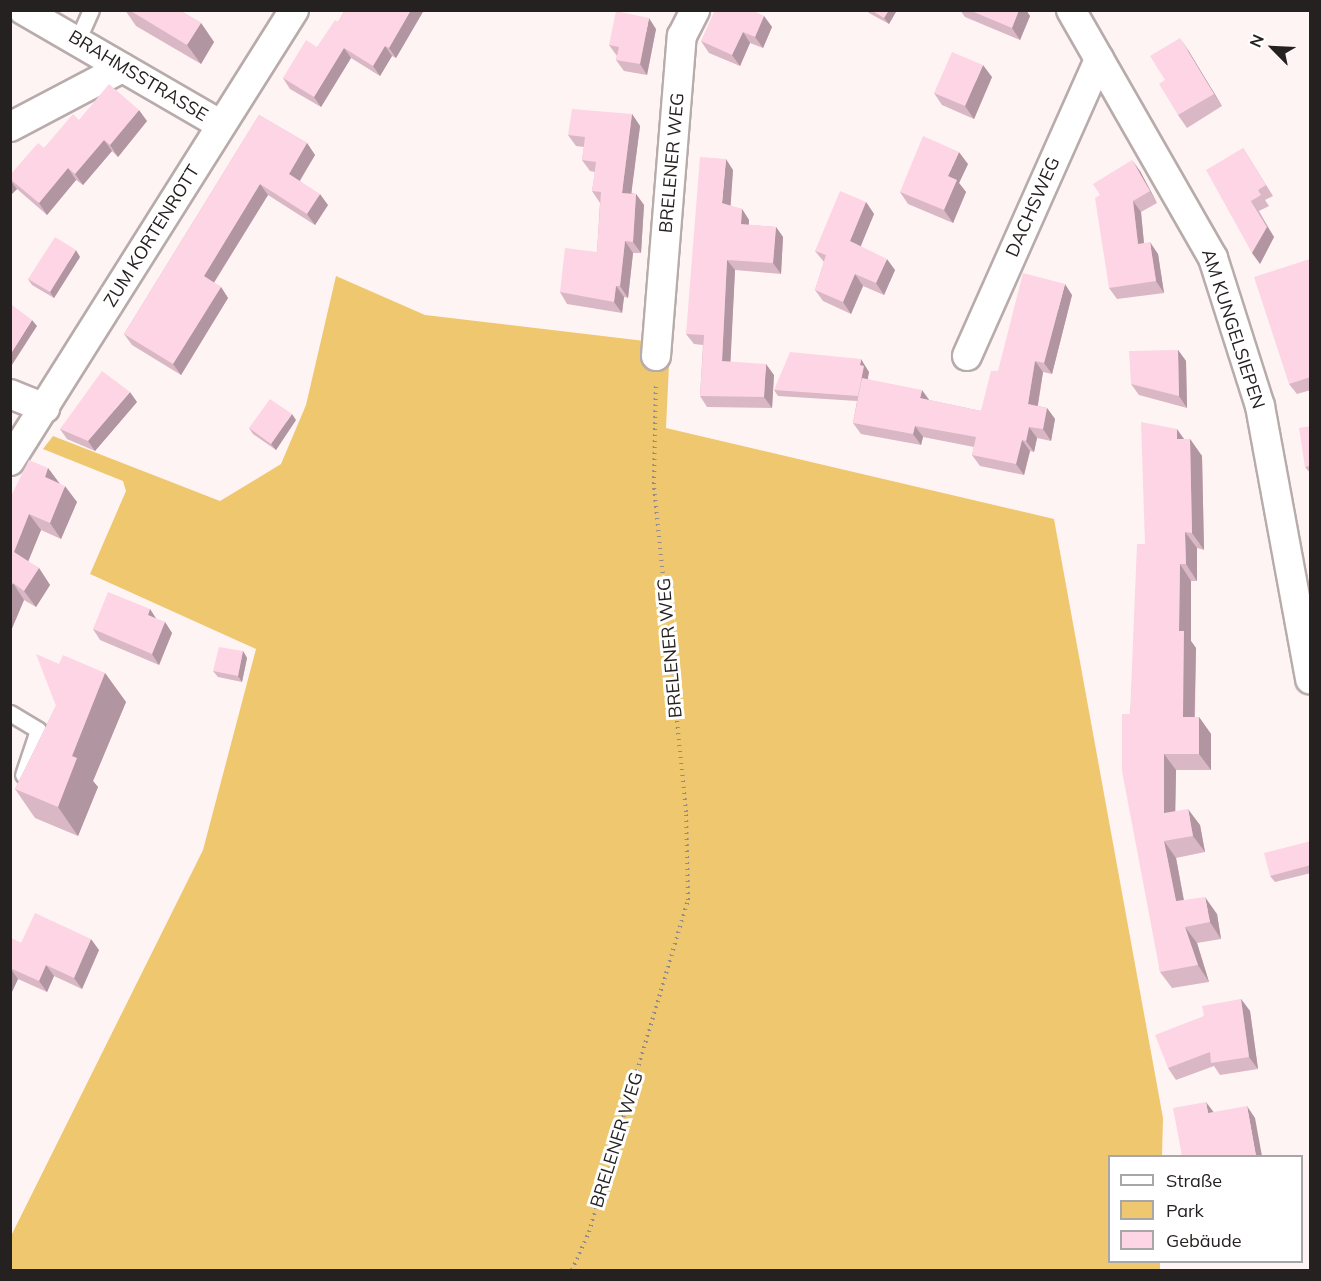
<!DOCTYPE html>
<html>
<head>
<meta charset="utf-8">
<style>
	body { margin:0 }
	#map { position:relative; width:1321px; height:1281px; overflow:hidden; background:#fff4f4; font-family:Mulish,sans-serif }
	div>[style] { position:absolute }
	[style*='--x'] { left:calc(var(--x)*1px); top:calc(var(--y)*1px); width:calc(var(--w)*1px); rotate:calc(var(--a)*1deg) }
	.green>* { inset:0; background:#efc76f }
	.path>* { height:4px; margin-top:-2px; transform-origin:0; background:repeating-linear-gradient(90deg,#938b8b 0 1.5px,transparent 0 6px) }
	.roads { filter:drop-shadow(2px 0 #b8acab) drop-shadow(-2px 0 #b8acab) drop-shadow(0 2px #b8acab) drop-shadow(0 -2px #b8acab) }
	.lane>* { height:15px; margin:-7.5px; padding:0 7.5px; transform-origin:7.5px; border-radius:7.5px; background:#fff }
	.street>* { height:28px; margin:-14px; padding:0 14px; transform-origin:14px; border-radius:14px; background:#fff }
	.wall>* { inset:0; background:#dab7c5 }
	.shaded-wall>* { inset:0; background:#b195a0 }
	.building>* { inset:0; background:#fdd5e5 }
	span { translate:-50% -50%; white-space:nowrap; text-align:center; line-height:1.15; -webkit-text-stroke:6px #fff; paint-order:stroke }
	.street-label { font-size:18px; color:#262121 }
	.frame { position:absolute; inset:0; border:12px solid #262121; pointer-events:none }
	.legend { position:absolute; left:1108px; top:1155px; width:195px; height:108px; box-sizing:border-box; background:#fff; border:2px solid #a8a6a6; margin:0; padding:8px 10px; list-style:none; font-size:18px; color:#262121 }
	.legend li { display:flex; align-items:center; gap:12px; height:30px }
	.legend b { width:30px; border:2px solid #a8a6a6 }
	.north { position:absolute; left:1243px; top:18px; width:60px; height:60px; -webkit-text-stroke:4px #fff; paint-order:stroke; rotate:294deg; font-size:16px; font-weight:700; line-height:24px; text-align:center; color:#262121 }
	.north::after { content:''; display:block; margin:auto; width:21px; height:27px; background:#262121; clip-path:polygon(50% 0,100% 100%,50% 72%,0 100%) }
</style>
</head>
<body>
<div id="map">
	<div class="green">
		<div style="clip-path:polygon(336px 276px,425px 315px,670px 344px,666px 428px,1054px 519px,1163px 1118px,1162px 1156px,1110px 1156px,1110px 1262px,1160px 1262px,1160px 1270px,11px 1270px,10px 1238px,203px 850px,256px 649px,90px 574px,126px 491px,123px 481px,43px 449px,53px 436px,220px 501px,230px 495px,281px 464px,306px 405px)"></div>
	</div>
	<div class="path">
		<div style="--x:572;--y:1270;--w:42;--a:-65.9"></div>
		<div style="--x:589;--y:1232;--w:346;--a:-73.4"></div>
		<div style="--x:688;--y:900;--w:88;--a:-91.3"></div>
		<div style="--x:686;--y:812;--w:330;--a:-95.6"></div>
		<div style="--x:654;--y:484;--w:102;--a:-88.9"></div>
	</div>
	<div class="roads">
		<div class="lane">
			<div style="--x:78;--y:39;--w:32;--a:-66"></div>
			<div style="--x:10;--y:713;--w:33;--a:31"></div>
			<div style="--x:38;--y:730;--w:47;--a:108.4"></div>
		</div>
		<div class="street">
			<div style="--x:23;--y:10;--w:229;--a:30.1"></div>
			<div style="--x:1071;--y:10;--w:286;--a:60.2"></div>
			<div style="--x:1213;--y:258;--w:155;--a:72.4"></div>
			<div style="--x:1260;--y:406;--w:278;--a:79.6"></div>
			<div style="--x:10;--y:127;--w:127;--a:-27.8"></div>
			<div style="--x:656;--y:356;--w:321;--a:-85.4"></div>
			<div style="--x:682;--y:36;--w:29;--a:-63"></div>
			<div style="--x:967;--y:356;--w:325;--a:-66"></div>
			<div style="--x:10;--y:394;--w:38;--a:22"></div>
			<div style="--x:10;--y:461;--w:533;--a:-57.8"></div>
		</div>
	</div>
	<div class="wall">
		<div style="clip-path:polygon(125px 10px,179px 10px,201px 23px,214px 42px,201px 64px,136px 26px)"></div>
		<div style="clip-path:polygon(345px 10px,424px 10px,396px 58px,392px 56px,380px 76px,351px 58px,321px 107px,290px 89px,283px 78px,317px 47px,338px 22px)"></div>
		<div style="clip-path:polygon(867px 10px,897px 10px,889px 24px,869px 13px)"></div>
		<div style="clip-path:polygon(960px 10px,1026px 10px,1030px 16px,1020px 40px,965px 17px)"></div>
		<div style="clip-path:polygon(764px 16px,772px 27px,763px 48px,750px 43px,740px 66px,709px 53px,701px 41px)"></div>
		<div style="clip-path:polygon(656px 29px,647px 75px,624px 71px,616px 60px,617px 56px,609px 45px)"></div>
		<div style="clip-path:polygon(1188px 50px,1222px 106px,1187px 128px,1178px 115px,1165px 80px)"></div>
		<div style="clip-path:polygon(992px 77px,974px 119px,942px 105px,934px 93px)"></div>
		<div style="clip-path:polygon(632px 114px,640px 126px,631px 193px,636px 194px,644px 205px,641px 253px,633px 253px,628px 298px,624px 297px,622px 313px,567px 304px,560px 292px,597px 252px,600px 203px,592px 191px,595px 172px,590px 171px,582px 160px,584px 147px,576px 146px,568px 135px)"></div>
		<div style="clip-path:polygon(259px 115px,307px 143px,315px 155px,300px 181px,328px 205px,315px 225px,268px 195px,214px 283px,221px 287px,228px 298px,181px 375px,132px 345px,124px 334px)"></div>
		<div style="clip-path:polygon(79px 120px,147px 121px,118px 157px,112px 151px,83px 185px,76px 180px,47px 215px,17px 189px,10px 196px,10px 175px)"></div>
		<div style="clip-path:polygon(1243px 148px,1273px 196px,1265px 200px,1269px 206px,1259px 211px,1274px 237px,1260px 264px)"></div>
		<div style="clip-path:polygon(968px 164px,959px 183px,966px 192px,953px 223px,908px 204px,900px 192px)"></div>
		<div style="clip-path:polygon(733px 170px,730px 206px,742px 209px,749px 220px,749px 225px,776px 227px,783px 237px,781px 274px,735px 270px,730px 362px,774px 375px,772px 408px,707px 407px,700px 396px,703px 345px,694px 344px,686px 334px)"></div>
		<div style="clip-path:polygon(1140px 171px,1157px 203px,1141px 212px,1144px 243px,1158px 254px,1164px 293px,1117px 299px,1109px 288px)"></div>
		<div style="clip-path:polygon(866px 202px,874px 214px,860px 246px,895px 270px,884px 295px,863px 286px,851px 314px,823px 301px,815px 290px,824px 262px,815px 251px)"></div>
		<div style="clip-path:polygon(80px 257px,54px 298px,32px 285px,28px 279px)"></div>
		<div style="clip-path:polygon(1310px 259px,1311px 260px,1311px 390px,1297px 394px,1289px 384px)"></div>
		<div style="clip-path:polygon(1072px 295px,1052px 374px,1043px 372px,1038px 406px,1047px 408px,1055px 419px,1051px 441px,1037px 438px,1034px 452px,1030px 451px,1024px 475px,980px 466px,972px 455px,974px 447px,923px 437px,921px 445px,861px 434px,853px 423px,857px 401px,778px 396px,774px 390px,865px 366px,865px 367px,869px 372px,867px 379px,929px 400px,981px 411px,998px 371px)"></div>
		<div style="clip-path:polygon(1178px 350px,1186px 361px,1187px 408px,1139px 395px,1131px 384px)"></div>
		<div style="clip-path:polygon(137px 402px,95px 451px,67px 439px,60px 429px)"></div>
		<div style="clip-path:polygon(296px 420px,276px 450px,253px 434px,249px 428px)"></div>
		<div style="clip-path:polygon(1184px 439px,1190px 439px,1202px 456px,1204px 550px,1197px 548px,1197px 581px,1191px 581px,1191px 641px,1196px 648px,1195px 717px,1199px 717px,1211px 734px,1211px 770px,1176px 770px,1175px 811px,1200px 825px,1205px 852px,1176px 858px,1184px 900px,1217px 914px,1221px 939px,1197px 943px,1209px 982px,1172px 988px,1160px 972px,1130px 714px,1145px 544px)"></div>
		<div style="clip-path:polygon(1311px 465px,1311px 474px,1305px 467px)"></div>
		<div style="clip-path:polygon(48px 468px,59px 483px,77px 502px,61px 539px,41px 530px,28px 562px,39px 568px,50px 585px,36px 607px,24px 600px,10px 633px,10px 498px)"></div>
		<div style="clip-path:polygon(150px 609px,156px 619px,165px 622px,172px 633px,159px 665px,100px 640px,93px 629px)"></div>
		<div style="clip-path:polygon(243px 651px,247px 658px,242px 682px,218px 677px,213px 671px)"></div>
		<div style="clip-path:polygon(59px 664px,105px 673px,126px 702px,93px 781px,98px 787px,78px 836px,35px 818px,15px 789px,56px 706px)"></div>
		<div style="clip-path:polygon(1311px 841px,1311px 873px,1275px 882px,1270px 876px)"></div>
		<div style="clip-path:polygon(10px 938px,21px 943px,99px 950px,82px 989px,54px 976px,47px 992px,18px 979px,10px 996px)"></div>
		<div style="clip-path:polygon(1241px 999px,1250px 1011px,1258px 1069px,1220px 1075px,1214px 1066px,1176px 1080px,1168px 1068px,1204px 1016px)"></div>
	</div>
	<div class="shaded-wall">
		<div style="clip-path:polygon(411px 10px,424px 10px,396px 58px,389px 48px)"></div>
		<div style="clip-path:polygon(889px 10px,897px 10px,889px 24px,884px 18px)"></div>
		<div style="clip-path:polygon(1019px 10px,1026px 10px,1030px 16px,1020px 40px,1012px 28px)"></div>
		<div style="clip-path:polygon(764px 16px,772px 27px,763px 48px,755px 37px)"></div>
		<div style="clip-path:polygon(649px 18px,656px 29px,647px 75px,640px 64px)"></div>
		<div style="clip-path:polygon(201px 23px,214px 42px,201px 64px,187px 45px)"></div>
		<div style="clip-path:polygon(743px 32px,750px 43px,740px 66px,732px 55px)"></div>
		<div style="clip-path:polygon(1180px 38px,1188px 50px,1222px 106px,1214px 94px)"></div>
		<div style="clip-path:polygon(385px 46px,392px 56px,380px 76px,373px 66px)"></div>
		<div style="clip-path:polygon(344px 48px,351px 58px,321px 107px,314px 97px)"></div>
		<div style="clip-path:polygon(983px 65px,992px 77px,974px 119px,965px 106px)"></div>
		<div style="clip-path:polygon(139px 110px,147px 121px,118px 157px,110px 145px)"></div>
		<div style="clip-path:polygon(632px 114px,640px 126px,630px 204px,622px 193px)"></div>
		<div style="clip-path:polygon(104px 140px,112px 151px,83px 185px,75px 174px)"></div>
		<div style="clip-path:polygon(307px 143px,315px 155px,297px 185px,289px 174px)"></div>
		<div style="clip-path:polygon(959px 152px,968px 164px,959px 183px,966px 192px,953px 223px,944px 210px,948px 176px)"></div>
		<div style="clip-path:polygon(726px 159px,733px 170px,730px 214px,722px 203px)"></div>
		<div style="clip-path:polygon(1132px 160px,1140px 171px,1157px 203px,1150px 191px)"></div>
		<div style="clip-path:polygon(68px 168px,76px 180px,47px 215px,39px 203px)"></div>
		<div style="clip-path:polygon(10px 180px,17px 189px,10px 196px)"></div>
		<div style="clip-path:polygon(260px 184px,268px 195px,211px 287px,204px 276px)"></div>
		<div style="clip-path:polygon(320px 194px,328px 205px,315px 225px,307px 214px)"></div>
		<div style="clip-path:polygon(636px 194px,644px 205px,641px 253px,633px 242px)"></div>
		<div style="clip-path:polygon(1133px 201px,1141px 212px,1145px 255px,1138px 244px)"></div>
		<div style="clip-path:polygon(1251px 201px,1274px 237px,1260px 264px,1252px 253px)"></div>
		<div style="clip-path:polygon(866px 202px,874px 214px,858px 253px,850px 241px)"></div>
		<div style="clip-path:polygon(742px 209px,749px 220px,748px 234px,741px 224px)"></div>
		<div style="clip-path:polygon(776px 227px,783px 237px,781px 274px,773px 263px)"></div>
		<div style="clip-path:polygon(625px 241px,633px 253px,628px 298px,620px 286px)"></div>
		<div style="clip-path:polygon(1150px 242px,1158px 254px,1164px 293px,1156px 281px)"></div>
		<div style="clip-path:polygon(76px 250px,80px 257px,54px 298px,50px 292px)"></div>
		<div style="clip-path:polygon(887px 259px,895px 270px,884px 295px,876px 283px)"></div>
		<div style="clip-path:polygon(727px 260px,735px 270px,730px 372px,722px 361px)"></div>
		<div style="clip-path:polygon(855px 274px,863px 286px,851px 314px,843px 302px)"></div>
		<div style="clip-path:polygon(1065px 284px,1072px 295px,1052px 374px,1044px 363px)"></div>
		<div style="clip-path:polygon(616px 286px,624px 297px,622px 313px,614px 302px)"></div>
		<div style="clip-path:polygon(221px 287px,228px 298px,181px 375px,173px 364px)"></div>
		<div style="clip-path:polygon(32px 320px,37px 326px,10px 368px,10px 355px)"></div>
		<div style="clip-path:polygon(1178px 350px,1186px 361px,1187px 408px,1179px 396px)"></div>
		<div style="clip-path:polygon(861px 359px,869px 372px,864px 402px,860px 365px)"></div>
		<div style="clip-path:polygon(1035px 361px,1043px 372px,1036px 415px,1028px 404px)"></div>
		<div style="clip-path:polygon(766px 364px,774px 375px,772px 408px,764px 397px)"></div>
		<div style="clip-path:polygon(922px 390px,930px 401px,920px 398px)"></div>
		<div style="clip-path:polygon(130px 392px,137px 402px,95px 451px,88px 441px)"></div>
		<div style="clip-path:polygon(1047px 408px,1055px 419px,1051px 441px,1043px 429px)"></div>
		<div style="clip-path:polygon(292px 414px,296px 420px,276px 450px,271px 444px)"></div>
		<div style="clip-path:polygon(915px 426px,923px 437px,921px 445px,913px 434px)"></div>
		<div style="clip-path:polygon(1029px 427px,1037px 438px,1034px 452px,1026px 441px)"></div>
		<div style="clip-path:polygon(1177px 429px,1189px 446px,1177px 439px)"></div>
		<div style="clip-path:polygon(1190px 439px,1202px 456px,1204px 550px,1192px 533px)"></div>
		<div style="clip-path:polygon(1022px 440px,1030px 451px,1024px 475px,1016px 464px)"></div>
		<div style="clip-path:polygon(48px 468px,60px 484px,45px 477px)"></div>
		<div style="clip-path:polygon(65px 486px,77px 502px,61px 539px,50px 523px)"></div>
		<div style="clip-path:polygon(29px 514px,41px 530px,25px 569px,14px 552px)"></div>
		<div style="clip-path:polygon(1185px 532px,1197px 548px,1197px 581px,1186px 564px)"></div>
		<div style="clip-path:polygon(1180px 564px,1191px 581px,1191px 641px,1196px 648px,1194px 734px,1183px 717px,1179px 631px)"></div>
		<div style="clip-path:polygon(39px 568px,50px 585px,36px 607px,24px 591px)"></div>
		<div style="clip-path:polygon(13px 583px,24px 600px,10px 633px,10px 589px)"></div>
		<div style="clip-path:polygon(150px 609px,157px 620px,148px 615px)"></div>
		<div style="clip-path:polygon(165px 622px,172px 633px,159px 665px,152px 654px)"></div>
		<div style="clip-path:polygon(243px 651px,247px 658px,242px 682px,238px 676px)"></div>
		<div style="clip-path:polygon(105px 673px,126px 702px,93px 781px,98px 787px,78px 836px,58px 807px,72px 756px)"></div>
		<div style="clip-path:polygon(1199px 717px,1211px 734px,1211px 770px,1199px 754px)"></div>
		<div style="clip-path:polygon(1164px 754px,1176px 770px,1175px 830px,1164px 813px)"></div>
		<div style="clip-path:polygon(1188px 809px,1200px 825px,1205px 852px,1193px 836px)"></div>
		<div style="clip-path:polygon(1164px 841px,1176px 858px,1187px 918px,1176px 901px)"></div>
		<div style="clip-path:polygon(1205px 897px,1217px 914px,1221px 939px,1210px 922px)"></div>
		<div style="clip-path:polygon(1185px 927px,1197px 943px,1209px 982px,1198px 965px)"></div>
		<div style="clip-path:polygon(91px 939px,99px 950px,82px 989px,74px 978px)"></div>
		<div style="clip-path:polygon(46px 965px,54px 976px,47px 992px,39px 981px)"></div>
		<div style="clip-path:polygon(10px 968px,18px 979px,10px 996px)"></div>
		<div style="clip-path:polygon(1241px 999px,1250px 1011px,1258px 1069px,1249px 1057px)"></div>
		<div style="clip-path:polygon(1206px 1102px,1215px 1114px,1208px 1113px)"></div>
		<div style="clip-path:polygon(1247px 1106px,1255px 1118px,1262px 1156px,1256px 1156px)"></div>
	</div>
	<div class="building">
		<div style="clip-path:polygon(129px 10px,179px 10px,201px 23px,187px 45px)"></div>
		<div style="clip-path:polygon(345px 10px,411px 10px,389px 48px,385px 46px,373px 66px,344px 48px,314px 97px,283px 78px,306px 40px,317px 47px,335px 20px,338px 22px)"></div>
		<div style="clip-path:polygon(715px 10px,752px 10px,764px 16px,755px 37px,743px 32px,732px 55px,701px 41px)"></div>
		<div style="clip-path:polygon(871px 10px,889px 10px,884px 18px)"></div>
		<div style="clip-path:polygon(969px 10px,1019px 10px,1012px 28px)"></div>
		<div style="clip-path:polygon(616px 11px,649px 18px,640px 64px,616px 60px,619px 47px,609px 45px)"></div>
		<div style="clip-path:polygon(1180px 38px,1214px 94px,1178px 115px,1159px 84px,1165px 80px,1150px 56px)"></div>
		<div style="clip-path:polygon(952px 52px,983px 65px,965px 106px,934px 93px)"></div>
		<div style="clip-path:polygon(109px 84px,139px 110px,110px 145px,104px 140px,75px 174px,68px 168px,39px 203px,10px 179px,10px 175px,38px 143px,44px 148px,73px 114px,79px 120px)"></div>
		<div style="clip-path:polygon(572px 109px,632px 114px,622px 193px,636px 194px,633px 242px,625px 241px,620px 286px,616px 286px,614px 302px,560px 292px,565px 248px,597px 252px,601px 192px,592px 191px,596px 162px,582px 160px,585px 137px,568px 135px)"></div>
		<div style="clip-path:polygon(259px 115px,307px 143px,289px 174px,320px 194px,307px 214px,260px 184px,204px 276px,221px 287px,173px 364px,124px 334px)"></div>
		<div style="clip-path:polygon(923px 136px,959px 152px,948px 176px,957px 180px,944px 210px,900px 192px)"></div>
		<div style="clip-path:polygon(1243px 148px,1266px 185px,1258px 190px,1261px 195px,1251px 201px,1267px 227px,1252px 253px,1206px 170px)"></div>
		<div style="clip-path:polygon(700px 157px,726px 159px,722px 203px,742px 209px,741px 224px,776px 227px,773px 263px,727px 260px,722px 361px,766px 364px,764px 397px,700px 396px,704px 335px,686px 334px)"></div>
		<div style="clip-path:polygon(1132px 160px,1150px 191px,1133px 201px,1138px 244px,1150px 242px,1156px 281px,1109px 288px,1095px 198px,1100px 195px,1093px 184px)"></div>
		<div style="clip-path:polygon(840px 191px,866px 202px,850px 241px,887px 259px,876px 283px,855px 274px,843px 302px,815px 290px,826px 255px,815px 251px)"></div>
		<div style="clip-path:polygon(55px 237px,76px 250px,50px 292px,28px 279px)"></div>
		<div style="clip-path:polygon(1310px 259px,1311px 262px,1311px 377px,1289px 384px,1254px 277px)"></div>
		<div style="clip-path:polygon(1023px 273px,1065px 284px,1044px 363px,1035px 361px,1028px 404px,1047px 408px,1043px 429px,1029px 427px,1026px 441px,1022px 440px,1016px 464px,972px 455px,976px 437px,915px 426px,913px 434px,853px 423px,862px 378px,922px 390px,920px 398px,981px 411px,991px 371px,998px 371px)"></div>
		<div style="clip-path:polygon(12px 305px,32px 320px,10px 355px,10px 307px)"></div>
		<div style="clip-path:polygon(1178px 350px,1179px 396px,1131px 384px,1129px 351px)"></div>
		<div style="clip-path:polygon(790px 352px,861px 359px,860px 365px,864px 366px,858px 396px,774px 390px)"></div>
		<div style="clip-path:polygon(102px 371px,130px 392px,88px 441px,60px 429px)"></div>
		<div style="clip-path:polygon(270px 399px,292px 414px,271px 444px,249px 428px)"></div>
		<div style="clip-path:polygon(1141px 422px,1177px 429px,1177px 439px,1190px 439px,1192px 533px,1185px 532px,1186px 564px,1180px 564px,1179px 631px,1184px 631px,1183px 717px,1199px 717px,1199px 754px,1164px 754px,1164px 813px,1188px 809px,1193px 836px,1164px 841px,1176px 901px,1205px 897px,1210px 922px,1185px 927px,1198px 965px,1160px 972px,1122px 771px,1122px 714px,1130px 714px,1137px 544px,1145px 544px)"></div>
		<div style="clip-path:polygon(1311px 426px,1311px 465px,1305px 467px,1299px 428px)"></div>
		<div style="clip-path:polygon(29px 460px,48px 468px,45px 477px,65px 486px,50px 523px,29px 514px,14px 552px,39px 568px,24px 591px,13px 583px,10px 589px,10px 498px)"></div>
		<div style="clip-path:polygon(108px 592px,150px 609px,148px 615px,165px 622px,152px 654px,93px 629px)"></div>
		<div style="clip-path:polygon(219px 647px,243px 651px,238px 676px,213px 671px)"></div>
		<div style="clip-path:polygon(36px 654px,59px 664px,63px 655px,105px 673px,72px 756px,77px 758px,58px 807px,15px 789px,56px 706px)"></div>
		<div style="clip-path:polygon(1311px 841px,1311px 865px,1270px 876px,1264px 853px)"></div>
		<div style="clip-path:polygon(35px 913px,91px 939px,74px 978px,46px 965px,39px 981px,10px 968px,10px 938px,21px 943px)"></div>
		<div style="clip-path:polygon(1241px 999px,1249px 1057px,1211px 1063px,1210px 1052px,1168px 1068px,1155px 1035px,1204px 1016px,1202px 1006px)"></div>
		<div style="clip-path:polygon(1206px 1102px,1208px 1113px,1247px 1106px,1256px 1156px,1228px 1156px,1228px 1155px,1221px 1156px,1182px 1156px,1173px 1108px)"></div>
	</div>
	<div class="street-label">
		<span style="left:138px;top:76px;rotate:31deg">BRAHMSSTRASSE</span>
		<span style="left:672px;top:163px;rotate:-85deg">BRELENER WEG</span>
		<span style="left:1033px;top:207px;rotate:-66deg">DACHSWEG</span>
		<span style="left:152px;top:236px;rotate:-58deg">ZUM KORTENROTT</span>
		<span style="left:1233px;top:329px;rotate:72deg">AM KUNGELSIEPEN</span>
		<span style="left:670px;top:648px;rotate:-95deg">BRELENER WEG</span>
		<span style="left:617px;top:1140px;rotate:-73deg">BRELENER WEG</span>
	</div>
	<div class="frame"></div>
	<ul class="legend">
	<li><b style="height:8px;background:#fff"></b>Straße</li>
	<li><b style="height:16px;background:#efc76f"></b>Park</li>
	<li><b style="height:16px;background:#fdd5e5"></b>Gebäude</li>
	</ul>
	<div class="north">N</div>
</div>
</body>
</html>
